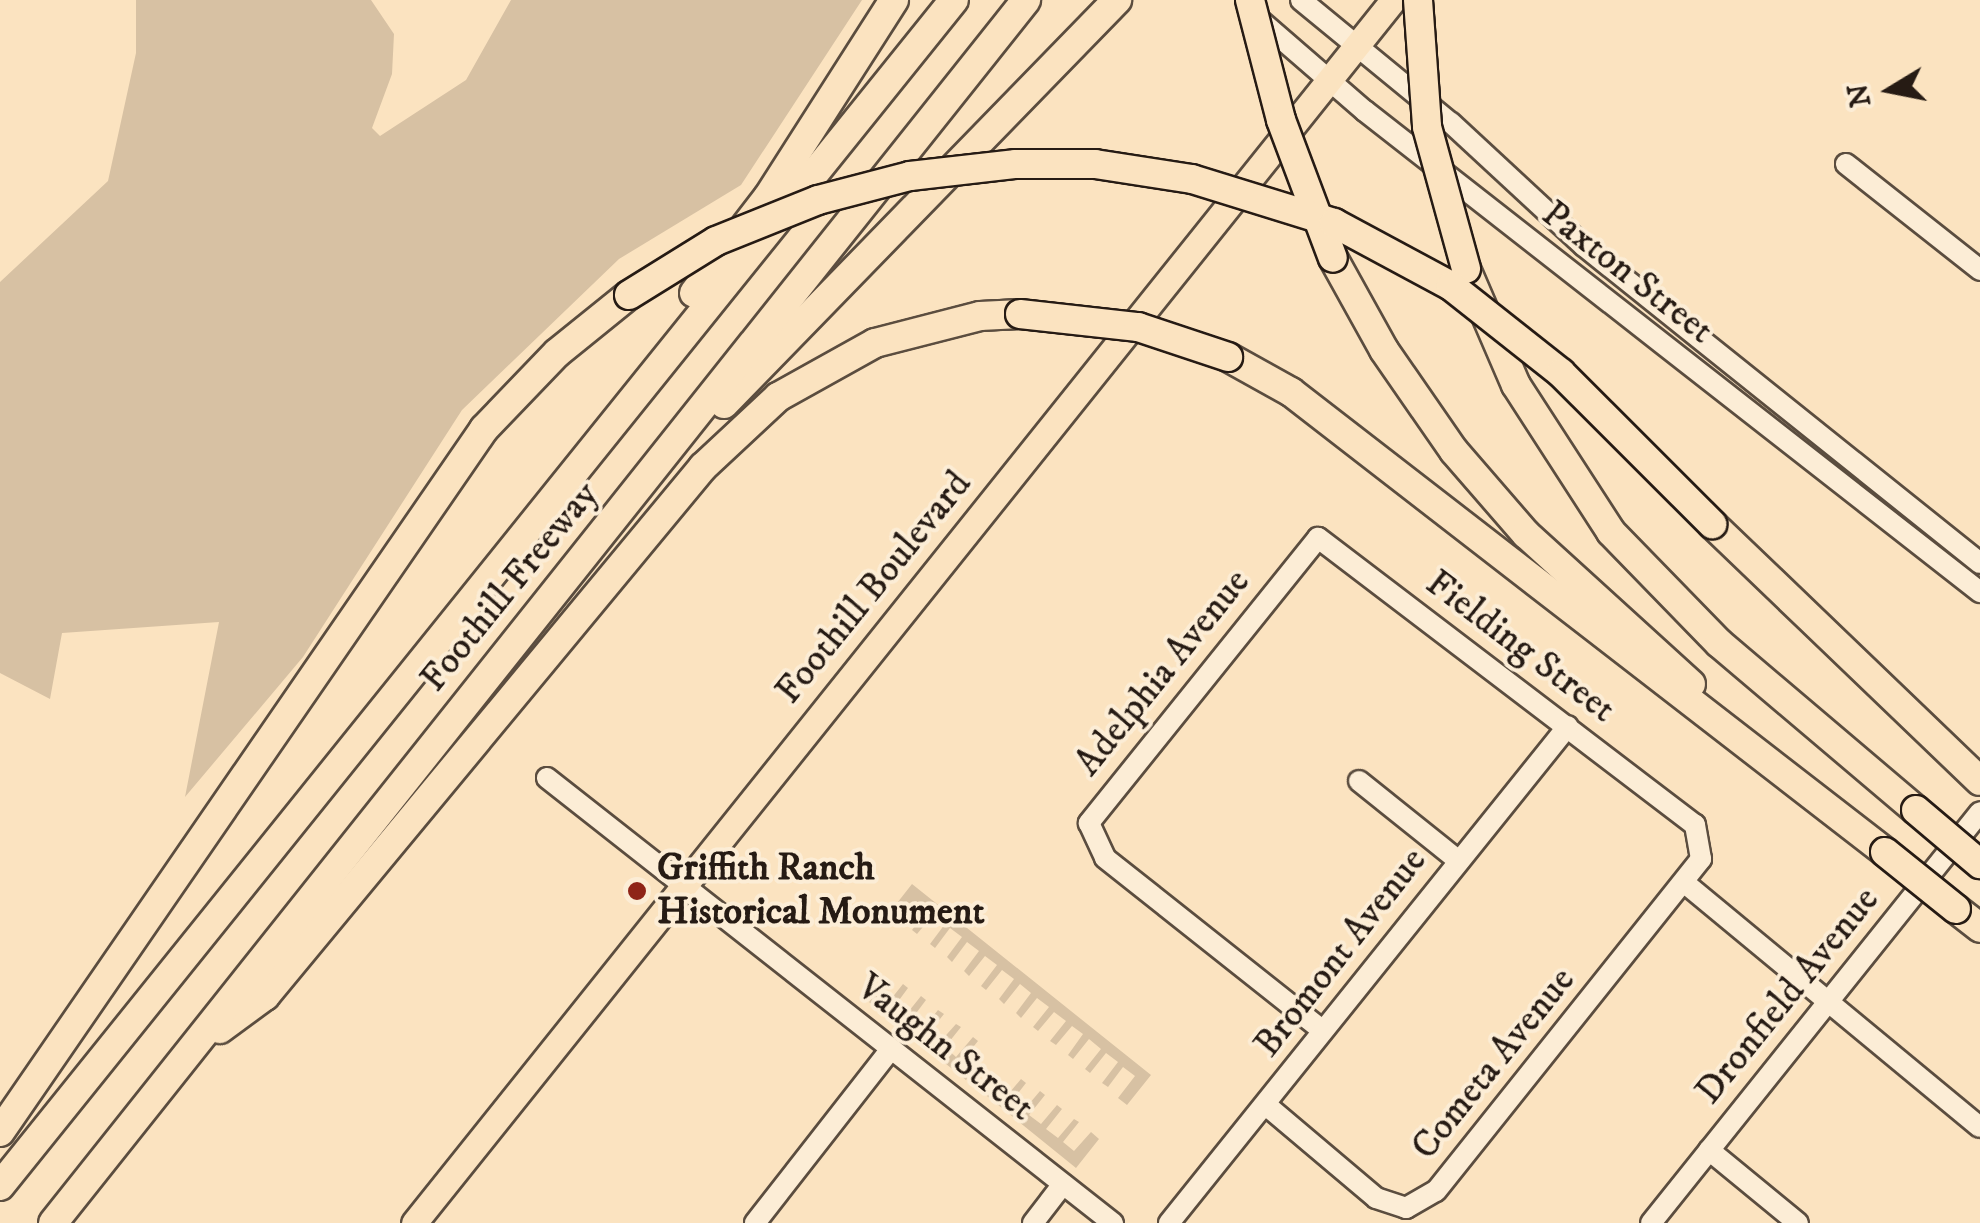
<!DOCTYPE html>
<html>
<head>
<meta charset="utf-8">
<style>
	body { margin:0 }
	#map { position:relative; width:1980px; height:1223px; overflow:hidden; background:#fbe3c0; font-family:"IM FELL DW Pica",serif }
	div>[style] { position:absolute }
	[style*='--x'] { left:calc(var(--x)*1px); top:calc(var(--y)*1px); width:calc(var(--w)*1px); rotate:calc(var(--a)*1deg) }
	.green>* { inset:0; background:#d7c1a3 }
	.roads { filter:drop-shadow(2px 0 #5b4d3f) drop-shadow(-2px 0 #5b4d3f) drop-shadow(0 2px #5b4d3f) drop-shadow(0 -2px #5b4d3f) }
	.minor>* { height:20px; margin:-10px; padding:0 10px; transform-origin:10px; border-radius:10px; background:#fcedd6 }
	.major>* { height:25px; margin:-12.5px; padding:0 12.5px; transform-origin:12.5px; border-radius:12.5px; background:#fbe3c0 }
	.highway>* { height:28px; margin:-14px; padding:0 14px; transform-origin:14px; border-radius:14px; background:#fbe3c0 }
	.bridges { filter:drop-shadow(2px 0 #261b14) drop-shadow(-2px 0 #261b14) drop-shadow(0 2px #261b14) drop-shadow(0 -2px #261b14) }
	.highway-bridge>* { height:28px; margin:-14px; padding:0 14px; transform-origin:14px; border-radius:14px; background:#fbe3c0 }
	.dots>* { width:28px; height:28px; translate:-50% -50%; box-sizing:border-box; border:5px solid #fcedd6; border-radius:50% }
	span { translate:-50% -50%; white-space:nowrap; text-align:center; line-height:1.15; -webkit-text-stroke:8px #fcedd6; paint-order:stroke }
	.street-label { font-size:38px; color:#261b14 }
	.poi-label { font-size:38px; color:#261b14; font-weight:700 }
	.left { translate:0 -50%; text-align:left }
	.north { position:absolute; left:1840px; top:40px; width:100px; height:100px; -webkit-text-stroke:8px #fcedd6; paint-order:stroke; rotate:260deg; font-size:28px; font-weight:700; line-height:40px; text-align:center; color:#261b14 }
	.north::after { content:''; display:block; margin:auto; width:35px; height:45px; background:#261b14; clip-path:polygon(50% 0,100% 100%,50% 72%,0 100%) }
</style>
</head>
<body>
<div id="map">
	<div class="green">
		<div style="clip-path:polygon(136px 0,371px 0,394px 34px,392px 74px,372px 128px,380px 136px,466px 80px,511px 0,862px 0,741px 185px,619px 259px,462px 410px,303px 657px,185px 797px,219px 622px,62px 633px,50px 699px,0 673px,0 282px,108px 181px,136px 53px)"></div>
		<div style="clip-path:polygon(912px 884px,1151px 1075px,1127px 1105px,1118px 1098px,1135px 1076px,1123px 1067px,1108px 1087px,1102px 1083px,1118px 1062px,1106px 1053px,1090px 1073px,1085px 1069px,1101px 1049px,1089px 1039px,1073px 1059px,1068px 1055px,1083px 1034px,1072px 1026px,1056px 1045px,1050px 1041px,1066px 1021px,1054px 1012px,1038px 1031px,1033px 1027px,1049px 1007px,1037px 998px,1021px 1018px,1016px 1013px,1031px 993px,1020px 984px,1004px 1004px,999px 999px,1014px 979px,1002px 970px,986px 990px,981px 986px,997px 965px,985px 956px,969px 976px,964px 971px,979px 951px,967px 942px,952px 962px,947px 957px,962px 937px,950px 928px,935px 948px,930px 944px,945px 924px,933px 915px,917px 934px,912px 930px,927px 910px,916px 901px,900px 920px,890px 912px)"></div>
		<div style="clip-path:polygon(903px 984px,908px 988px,894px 1007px,905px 1016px,921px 996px,926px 1000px,911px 1020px,922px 1030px,938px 1010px,944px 1014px,928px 1034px,939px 1043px,956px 1024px,961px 1027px,945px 1047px,956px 1057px,973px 1037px,978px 1041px,961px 1062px,972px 1072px,966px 1080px,869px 1002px,875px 995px,887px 1004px)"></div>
		<div style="clip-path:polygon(1021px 1079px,1026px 1083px,1012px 1101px,1024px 1110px,1040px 1091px,1045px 1095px,1029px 1115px,1041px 1124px,1057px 1105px,1062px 1109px,1046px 1129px,1058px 1138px,1074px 1119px,1079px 1122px,1063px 1142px,1074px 1151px,1091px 1132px,1099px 1139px,1076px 1168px,987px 1096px,993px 1089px,1005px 1098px)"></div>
	</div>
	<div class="roads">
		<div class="minor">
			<div style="--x:1301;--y:0;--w:194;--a:39.4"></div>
			<div style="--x:1451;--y:123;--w:181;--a:42.8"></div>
			<div style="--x:1584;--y:246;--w:507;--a:38.68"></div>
			<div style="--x:1254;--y:15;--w:147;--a:40.9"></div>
			<div style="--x:1365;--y:111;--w:781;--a:38.03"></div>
			<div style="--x:1846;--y:164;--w:171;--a:38.3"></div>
			<div style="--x:547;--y:778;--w:720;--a:38.18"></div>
			<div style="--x:1359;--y:781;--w:128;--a:38.7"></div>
			<div style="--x:1686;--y:884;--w:381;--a:39.6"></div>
			<div style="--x:1266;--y:1105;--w:144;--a:40.2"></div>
			<div style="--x:1376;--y:1198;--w:32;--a:18"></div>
			<div style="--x:1406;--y:1208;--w:34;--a:-30"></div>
			<div style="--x:1436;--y:1191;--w:425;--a:-51.4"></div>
			<div style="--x:1701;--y:859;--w:35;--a:-100"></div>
			<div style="--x:1695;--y:825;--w:474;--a:-142.7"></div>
			<div style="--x:1318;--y:538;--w:366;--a:128.8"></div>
			<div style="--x:1089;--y:823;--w:38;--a:65"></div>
			<div style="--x:1105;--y:858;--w:275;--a:38.4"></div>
			<div style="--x:1709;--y:1150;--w:115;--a:39.4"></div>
			<div style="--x:755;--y:1223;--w:219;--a:-52"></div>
			<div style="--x:1033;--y:1223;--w:49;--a:-52.4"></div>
			<div style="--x:1169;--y:1223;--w:637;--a:-51.24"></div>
			<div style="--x:1651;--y:1223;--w:526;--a:-51.32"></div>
		</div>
		<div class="major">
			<div style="--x:414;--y:1223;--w:1567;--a:-51.32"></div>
		</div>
		<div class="highway">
			<div style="--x:1333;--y:258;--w:105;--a:61"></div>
			<div style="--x:1384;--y:350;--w:123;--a:55.3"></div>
			<div style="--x:1454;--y:451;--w:110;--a:49.1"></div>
			<div style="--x:1526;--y:534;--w:223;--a:42.3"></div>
			<div style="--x:1466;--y:269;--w:126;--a:66.7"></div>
			<div style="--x:1516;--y:385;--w:175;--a:57.1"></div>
			<div style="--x:1611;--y:532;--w:155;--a:45.8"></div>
			<div style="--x:1719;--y:643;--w:258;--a:40.3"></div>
			<div style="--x:694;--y:293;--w:121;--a:-52.4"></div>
			<div style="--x:768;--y:197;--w:234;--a:-57.4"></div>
			<div style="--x:1228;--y:357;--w:72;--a:29.1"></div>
			<div style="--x:1291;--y:392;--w:751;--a:37.75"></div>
			<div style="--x:724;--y:404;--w:564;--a:-45.79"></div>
			<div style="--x:1712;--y:524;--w:371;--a:43.8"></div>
			<div style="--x:1956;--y:909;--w:31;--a:38"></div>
			<div style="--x:220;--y:1029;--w:56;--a:-36.3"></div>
			<div style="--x:265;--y:996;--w:687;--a:-50.38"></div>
			<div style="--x:703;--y:467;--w:103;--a:-43"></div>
			<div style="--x:778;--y:397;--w:111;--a:-29.1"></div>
			<div style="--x:875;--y:343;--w:108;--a:-14.4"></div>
			<div style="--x:980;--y:316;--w:40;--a:-2.9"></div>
			<div style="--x:0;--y:1132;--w:854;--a:-55.45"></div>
			<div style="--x:484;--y:429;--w:105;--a:-46.2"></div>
			<div style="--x:557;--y:353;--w:92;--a:-38.9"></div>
			<div style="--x:0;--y:1186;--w:1522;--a:-51.19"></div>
			<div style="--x:53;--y:1223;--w:1563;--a:-51.49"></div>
		</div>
	</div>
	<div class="bridges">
		<div class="highway-bridge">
			<div style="--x:1250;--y:0;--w:124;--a:75.5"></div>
			<div style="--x:1281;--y:120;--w:147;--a:69.4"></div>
			<div style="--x:1418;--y:0;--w:127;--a:85.9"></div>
			<div style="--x:1427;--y:127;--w:147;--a:74.6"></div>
			<div style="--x:629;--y:295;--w:102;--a:-31.8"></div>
			<div style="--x:716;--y:241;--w:110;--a:-21.9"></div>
			<div style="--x:818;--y:200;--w:95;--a:-14.6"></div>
			<div style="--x:910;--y:176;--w:107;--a:-6.5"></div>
			<div style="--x:1016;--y:164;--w:79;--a:0"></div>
			<div style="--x:1095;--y:164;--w:98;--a:8.8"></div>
			<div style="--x:1192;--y:179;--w:149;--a:17.2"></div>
			<div style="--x:1334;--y:223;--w:133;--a:28.3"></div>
			<div style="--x:1451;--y:286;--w:140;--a:38.3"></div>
			<div style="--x:1561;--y:373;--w:214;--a:45"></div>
			<div style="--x:1020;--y:314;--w:119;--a:6.3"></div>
			<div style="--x:1138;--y:327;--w:95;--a:18.4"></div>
			<div style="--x:1916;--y:810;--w:84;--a:40.2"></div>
			<div style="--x:1885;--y:852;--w:91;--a:38.8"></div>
		</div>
	</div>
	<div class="dots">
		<div style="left:637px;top:891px;background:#8f2418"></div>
	</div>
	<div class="street-label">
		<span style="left:1627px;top:273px;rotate:38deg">Paxton Street</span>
		<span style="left:510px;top:587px;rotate:-51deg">Foothill Freeway</span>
		<span style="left:874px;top:588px;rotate:-51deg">Foothill Boulevard</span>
		<span style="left:1520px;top:647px;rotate:37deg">Fielding Street</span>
		<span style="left:1163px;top:673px;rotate:-51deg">Adelphia Avenue</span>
		<span style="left:1341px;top:953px;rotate:-52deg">Bromont Avenue</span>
		<span style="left:1788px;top:996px;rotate:-51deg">Dronfield Avenue</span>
		<span style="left:945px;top:1048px;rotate:38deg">Vaughn Street</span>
		<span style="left:1494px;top:1064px;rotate:-51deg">Cometa Avenue</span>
	</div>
	<div class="poi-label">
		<span class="left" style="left:657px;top:891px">Griffith Ranch<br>Historical Monument</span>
	</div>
	<div class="north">N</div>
</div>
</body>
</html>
